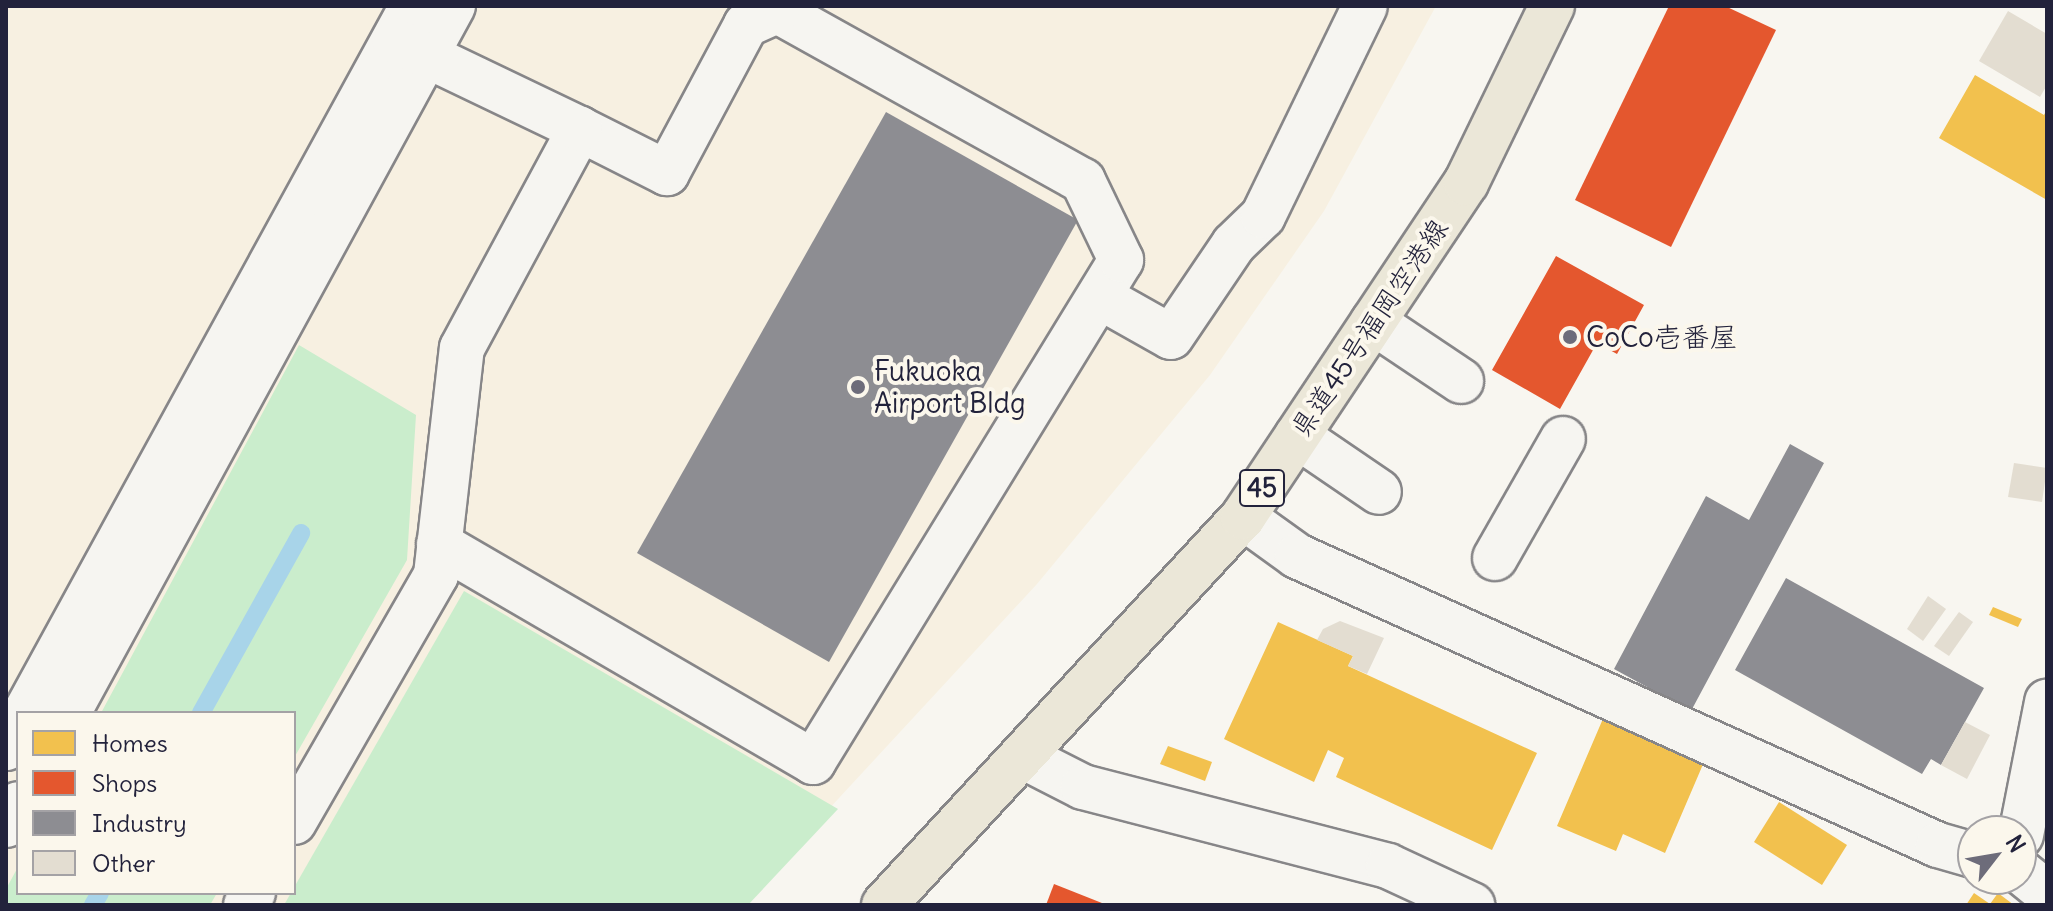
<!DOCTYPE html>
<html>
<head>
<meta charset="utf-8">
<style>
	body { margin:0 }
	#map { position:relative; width:2053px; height:911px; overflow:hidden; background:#f8f6f0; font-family:Delius,"Klee One",sans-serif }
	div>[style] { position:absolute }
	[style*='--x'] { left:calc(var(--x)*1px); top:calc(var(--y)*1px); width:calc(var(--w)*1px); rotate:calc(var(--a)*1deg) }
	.built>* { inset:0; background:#f7f0e1 }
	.green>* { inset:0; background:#caedcc }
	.homes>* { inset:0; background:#f2c14e }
	.shops>* { inset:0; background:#e4572e }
	.industry>* { inset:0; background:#8d8d92 }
	.stream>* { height:18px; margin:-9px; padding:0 9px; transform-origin:9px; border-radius:9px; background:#a8d4e9 }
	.building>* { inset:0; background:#e3ddd1 }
	.roads { filter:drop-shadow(2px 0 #878688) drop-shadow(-2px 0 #878688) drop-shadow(0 2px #878688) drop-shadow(0 -2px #878688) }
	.minor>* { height:44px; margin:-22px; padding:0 22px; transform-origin:22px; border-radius:22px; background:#f6f5f1 }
	.major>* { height:44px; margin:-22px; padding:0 22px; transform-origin:22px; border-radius:22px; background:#ebe7d8 }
	.dots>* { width:22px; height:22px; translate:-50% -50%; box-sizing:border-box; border:4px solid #fbf7ec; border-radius:50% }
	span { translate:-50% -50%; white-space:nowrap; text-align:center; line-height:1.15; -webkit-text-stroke:8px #fbf7ec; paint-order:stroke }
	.shield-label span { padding:2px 6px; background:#fbf7ec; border:2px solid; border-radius:6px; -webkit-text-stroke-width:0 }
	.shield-label { font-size:26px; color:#22223b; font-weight:700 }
	.street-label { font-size:28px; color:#22223b }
	.poi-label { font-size:28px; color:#22223b }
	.left { translate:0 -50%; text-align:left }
	.frame { position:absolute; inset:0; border:8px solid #22223b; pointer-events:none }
	.legend { position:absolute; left:16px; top:711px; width:280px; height:184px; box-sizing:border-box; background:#fbf7ec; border:2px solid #a4a2a5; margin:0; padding:10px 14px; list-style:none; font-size:24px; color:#22223b }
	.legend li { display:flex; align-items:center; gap:16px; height:40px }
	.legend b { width:40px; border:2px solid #a4a2a5 }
	.north { position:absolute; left:1957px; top:815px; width:80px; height:80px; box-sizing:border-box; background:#fbf7ec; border:2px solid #a4a2a5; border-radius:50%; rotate:59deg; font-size:22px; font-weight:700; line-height:32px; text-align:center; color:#22223b }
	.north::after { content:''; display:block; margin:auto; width:28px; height:36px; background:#6d6c7a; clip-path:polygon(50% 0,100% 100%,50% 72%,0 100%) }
</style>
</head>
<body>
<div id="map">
	<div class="built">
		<div style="clip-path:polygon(evenodd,6px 6px,1436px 6px,1324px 211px,1210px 375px,1037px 584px,740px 905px,6px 905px,6px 6px,18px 713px,294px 713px,294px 893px,18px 893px,18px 713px)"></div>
	</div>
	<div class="green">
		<div style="clip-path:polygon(299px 345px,416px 415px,407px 560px,294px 758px,294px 713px,101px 713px)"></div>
		<div style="clip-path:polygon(464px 591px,838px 809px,748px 905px,284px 905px)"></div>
		<div style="clip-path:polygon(18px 867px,18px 893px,217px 893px,210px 905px,6px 905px,6px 889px)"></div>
	</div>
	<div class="homes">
		<div style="clip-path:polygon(1975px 75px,2044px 115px,2047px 109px,2047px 200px,1939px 138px)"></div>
		<div style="clip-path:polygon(1993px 607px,2022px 619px,2018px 627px,1989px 615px)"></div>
		<div style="clip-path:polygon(1278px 622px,1353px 656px,1348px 666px,1537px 753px,1492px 850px,1336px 777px,1344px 758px,1328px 750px,1314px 782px,1224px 739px)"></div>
		<div style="clip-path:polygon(1608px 707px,1704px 762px,1665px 853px,1623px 834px,1616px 851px,1557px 826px)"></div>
		<div style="clip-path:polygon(1168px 746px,1212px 762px,1205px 781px,1160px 764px)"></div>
		<div style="clip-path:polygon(1779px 802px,1847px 845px,1822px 885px,1754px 842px)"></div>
		<div style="clip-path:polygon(1974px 893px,1990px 904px,1998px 893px,2014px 905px,1966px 905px)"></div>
	</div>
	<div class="shops">
		<div style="clip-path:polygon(1669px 6px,1725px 6px,1776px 30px,1671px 247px,1575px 200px)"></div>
		<div style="clip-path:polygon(1556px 256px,1644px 305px,1617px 354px,1597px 343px,1560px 409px,1492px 370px)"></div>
		<div style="clip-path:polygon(1054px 884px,1107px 905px,1046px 905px)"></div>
	</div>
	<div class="industry">
		<div style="clip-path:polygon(886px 112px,1078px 220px,829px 662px,637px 553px)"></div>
		<div style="clip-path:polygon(1790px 444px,1824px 463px,1691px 711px,1614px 669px,1706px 496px,1749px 520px)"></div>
		<div style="clip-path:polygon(1786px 578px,1984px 688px,1941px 765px,1931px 759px,1922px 774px,1735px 670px)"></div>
	</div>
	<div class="stream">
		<div style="--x:201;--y:713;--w:206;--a:-60.9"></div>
		<div style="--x:93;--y:905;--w:14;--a:-60"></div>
	</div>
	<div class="building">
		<div style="clip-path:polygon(2008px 11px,2047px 34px,2047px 85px,2040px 97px,1979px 61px)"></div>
		<div style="clip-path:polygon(2014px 463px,2047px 468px,2042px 502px,2008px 497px)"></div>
		<div style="clip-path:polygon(1928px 596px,1946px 609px,1923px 641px,1907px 629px)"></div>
		<div style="clip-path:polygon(1959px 612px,1973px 622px,1949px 656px,1934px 646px)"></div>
		<div style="clip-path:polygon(1340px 621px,1384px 638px,1367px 674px,1348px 666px,1353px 656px,1317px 640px,1323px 629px)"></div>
		<div style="clip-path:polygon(1965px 722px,1990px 735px,1967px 779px,1941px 765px)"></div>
	</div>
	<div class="roads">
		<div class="minor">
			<div style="--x:1100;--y:297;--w:81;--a:29.4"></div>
			<div style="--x:1171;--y:337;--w:112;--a:-55.9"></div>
			<div style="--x:1234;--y:244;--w:40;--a:-44"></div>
			<div style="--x:1263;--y:216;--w:233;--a:-64.1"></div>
			<div style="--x:1373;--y:322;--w:106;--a:33.8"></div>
			<div style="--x:1297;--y:436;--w:99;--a:34.3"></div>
			<div style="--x:1243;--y:517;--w:67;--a:35.8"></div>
			<div style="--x:1297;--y:556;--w:703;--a:24.27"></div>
			<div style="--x:1938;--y:845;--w:36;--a:16"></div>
			<div style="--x:439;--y:544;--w:433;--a:30.2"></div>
			<div style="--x:813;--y:762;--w:589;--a:-58.47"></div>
			<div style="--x:1121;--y:260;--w:88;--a:-115.7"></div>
			<div style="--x:1083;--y:181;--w:350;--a:-150.9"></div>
			<div style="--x:777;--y:11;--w:34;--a:156"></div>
			<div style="--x:746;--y:25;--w:168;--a:118.1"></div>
			<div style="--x:667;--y:173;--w:97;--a:-153.2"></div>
			<div style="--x:1495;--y:558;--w:137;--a:-60.3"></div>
			<div style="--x:25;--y:713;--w:806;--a:-61.3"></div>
			<div style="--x:68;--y:713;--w:805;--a:-61.43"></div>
			<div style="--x:6;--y:748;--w:25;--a:-61"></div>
			<div style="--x:1022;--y:756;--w:68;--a:26.9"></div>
			<div style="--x:1083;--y:787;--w:315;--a:14.5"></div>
			<div style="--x:1388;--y:866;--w:93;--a:24.9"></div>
			<div style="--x:294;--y:822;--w:285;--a:-60.1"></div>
			<div style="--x:436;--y:575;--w:228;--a:-83.5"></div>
			<div style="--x:462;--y:348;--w:249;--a:-61.7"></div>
			<div style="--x:580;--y:129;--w:206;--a:-154.4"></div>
			<div style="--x:6;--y:825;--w:24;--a:-60"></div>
			<div style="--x:2021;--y:835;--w:136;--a:-78.9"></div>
			<div style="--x:2021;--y:872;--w:33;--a:39"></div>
			<div style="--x:246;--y:905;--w:14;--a:-60"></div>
		</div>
		<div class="major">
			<div style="--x:884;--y:905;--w:529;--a:-47.22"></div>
			<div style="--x:1243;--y:517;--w:402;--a:-56.3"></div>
			<div style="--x:1466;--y:183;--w:197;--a:-64.1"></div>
		</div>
	</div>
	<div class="dots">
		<div style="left:1570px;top:337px;background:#6d6c7a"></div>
		<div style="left:858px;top:387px;background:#6d6c7a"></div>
	</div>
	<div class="shield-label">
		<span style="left:1262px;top:488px">45</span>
	</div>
	<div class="street-label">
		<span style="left:1369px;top:328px;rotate:-56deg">県道45号福岡空港線</span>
	</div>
	<div class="poi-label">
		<span class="left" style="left:1586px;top:337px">CoCo壱番屋</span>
		<span class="left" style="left:874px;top:387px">Fukuoka<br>Airport Bldg</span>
	</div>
	<div class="frame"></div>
	<ul class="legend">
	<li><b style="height:22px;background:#f2c14e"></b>Homes</li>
	<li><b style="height:22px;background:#e4572e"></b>Shops</li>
	<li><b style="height:22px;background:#8d8d92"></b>Industry</li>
	<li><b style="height:22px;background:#e3ddd1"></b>Other</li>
	</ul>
	<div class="north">N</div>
</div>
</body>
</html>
